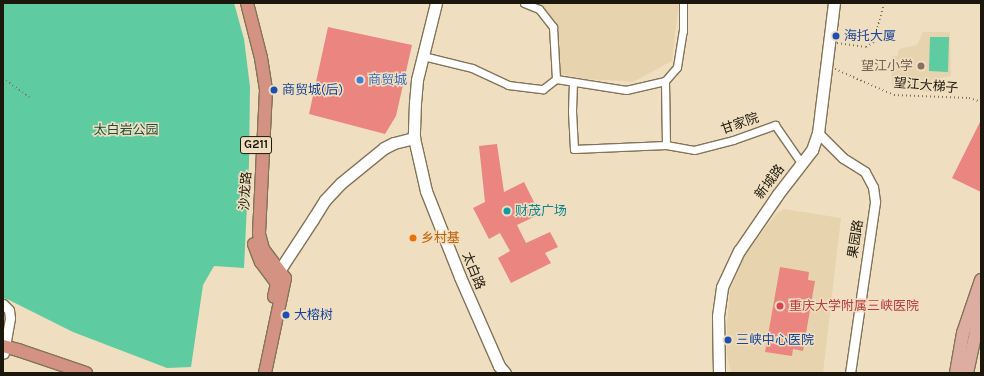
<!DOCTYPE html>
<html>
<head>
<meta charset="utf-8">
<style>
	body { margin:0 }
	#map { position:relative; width:984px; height:376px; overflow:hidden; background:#efdfc0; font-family:Karla,"Noto Sans SC",sans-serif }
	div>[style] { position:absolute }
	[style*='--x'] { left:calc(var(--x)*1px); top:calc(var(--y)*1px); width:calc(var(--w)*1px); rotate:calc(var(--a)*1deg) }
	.built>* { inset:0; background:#e7d4ae }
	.green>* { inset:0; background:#5ecba0 }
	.building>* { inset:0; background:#eb857f }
	.path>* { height:1.5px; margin-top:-0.75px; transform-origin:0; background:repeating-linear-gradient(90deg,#7e735f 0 1px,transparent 0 4px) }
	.roads { filter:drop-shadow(1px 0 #827458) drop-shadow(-1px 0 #827458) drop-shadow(0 1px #827458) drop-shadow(0 -1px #827458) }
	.minor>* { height:7px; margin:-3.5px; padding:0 3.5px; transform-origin:3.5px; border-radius:3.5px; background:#fff }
	.tertiary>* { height:9px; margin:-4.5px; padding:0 4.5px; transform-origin:4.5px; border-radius:4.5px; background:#fff }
	.secondary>* { height:11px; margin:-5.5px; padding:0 5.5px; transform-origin:5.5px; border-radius:5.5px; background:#fff }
	.primary>* { height:12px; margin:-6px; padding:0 6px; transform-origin:6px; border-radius:6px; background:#deada1 }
	.trunk>* { height:12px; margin:-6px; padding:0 6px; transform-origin:6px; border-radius:6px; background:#d39282 }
	.dots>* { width:11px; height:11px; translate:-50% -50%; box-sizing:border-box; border:2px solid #efdfc0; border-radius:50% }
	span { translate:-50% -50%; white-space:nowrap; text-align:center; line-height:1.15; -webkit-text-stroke:3px #efdfc0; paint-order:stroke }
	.shield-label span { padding:1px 3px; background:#efdfc0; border:1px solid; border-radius:3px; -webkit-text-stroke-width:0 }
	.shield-label { font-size:12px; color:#1c170c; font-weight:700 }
	.transit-label { font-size:13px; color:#164399 }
	.left { translate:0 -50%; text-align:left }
	.education-label { font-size:13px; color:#785e54 }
	.right { translate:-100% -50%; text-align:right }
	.shop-label { font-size:13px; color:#366cbe }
	.street-label { font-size:13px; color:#1c170c }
	.park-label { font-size:13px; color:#1e4f3c }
	.culture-label { font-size:13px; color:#0d838f }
	.food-label { font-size:13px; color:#c56008 }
	.health-label { font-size:13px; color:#be3a42 }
	.frame { position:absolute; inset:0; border:4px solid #1c170c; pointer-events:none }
</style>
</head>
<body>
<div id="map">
	<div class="built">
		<div style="clip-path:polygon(539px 3px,679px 3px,672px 61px,633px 82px,587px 79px,559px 74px,556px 24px)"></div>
		<div style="clip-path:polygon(923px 32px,950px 32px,951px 76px,931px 80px,929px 92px,892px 86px,891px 57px,897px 56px,899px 49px,917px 45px)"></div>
		<div style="clip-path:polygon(784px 209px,841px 218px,823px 373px,731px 373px,727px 356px,727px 323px,730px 290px,745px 254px,776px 214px)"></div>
	</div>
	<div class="green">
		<div style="clip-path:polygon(3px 3px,234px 3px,244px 39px,250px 87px,249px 163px,244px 268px,214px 266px,203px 285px,191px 367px,167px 368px,73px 332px,9px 300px,3px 298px)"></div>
		<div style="clip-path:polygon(930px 37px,949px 37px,948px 72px,929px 71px)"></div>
	</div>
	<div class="building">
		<div style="clip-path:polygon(328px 27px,412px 45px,396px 116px,385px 134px,309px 114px)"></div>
		<div style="clip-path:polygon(981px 120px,981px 192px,952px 178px)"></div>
		<div style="clip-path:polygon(497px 144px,504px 192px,524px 182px,540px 214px,517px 225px,526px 243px,550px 232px,558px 247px,545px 253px,551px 263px,511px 283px,498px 258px,510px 251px,500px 233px,489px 239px,473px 208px,485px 202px,479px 146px)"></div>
		<div style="clip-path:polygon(780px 267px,809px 272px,808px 280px,815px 281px,803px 351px,793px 349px,792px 356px,765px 352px)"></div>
	</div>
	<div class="path">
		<div style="--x:837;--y:43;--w:29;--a:8"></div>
		<div style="--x:866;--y:47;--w:8;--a:-30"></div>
		<div style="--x:873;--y:43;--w:41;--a:-74.6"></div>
		<div style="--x:835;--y:69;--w:64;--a:23.8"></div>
		<div style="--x:894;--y:95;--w:75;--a:2.3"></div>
		<div style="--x:969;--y:98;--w:13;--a:18"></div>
		<div style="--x:3;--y:78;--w:34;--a:36"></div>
	</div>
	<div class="roads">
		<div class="minor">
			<div style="--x:524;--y:3;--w:16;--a:22"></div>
			<div style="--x:539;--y:9;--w:23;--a:52"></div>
			<div style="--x:553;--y:27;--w:52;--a:86.7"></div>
			<div style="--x:556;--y:79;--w:71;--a:8.9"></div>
			<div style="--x:626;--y:90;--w:40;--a:-13"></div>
			<div style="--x:665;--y:81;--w:18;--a:-49"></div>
			<div style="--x:677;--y:67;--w:36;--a:-81"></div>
			<div style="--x:683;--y:31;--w:28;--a:-90"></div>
			<div style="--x:423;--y:56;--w:50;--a:13.8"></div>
			<div style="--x:472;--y:68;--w:40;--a:25"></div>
			<div style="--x:508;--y:85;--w:35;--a:7"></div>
			<div style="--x:543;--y:89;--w:16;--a:-38"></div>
			<div style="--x:665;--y:81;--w:64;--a:89.1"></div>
			<div style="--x:666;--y:145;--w:28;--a:10"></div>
			<div style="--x:694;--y:150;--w:40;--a:-14.4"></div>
			<div style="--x:733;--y:140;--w:45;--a:-19.7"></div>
			<div style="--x:775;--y:125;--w:47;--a:55.3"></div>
			<div style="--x:573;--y:82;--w:29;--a:92"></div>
			<div style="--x:572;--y:111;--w:38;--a:87"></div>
			<div style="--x:574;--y:149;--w:92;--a:-2.5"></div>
		</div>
		<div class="tertiary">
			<div style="--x:818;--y:133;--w:35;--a:45"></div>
			<div style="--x:843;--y:158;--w:26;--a:32"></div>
			<div style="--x:865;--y:172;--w:17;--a:62"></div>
			<div style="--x:873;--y:187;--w:15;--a:82"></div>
			<div style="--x:875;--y:202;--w:173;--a:98.3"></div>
			<div style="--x:3;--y:304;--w:8;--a:45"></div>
			<div style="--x:9;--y:310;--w:8;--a:83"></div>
			<div style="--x:10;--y:318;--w:36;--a:100"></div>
		</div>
		<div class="secondary">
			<div style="--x:436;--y:3;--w:79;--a:103.9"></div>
			<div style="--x:417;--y:80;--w:22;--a:95"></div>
			<div style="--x:415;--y:102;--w:36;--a:92"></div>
			<div style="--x:414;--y:138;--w:54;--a:77.2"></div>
			<div style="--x:426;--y:191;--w:92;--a:68.4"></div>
			<div style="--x:460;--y:277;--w:97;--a:66.3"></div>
			<div style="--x:499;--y:366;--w:9;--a:49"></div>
			<div style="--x:278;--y:279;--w:8;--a:-83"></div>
			<div style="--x:279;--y:271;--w:62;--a:-56.8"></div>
			<div style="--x:313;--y:219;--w:22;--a:-58"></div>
			<div style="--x:325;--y:200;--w:23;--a:-47"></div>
			<div style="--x:341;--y:183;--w:55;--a:-39.1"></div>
			<div style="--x:384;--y:148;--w:11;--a:-27"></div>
			<div style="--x:394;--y:143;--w:21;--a:-14"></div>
			<div style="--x:719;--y:373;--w:57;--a:-91"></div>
			<div style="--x:718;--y:316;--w:29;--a:-82"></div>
			<div style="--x:722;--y:287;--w:40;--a:-65"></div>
			<div style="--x:739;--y:251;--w:69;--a:-55.6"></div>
			<div style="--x:778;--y:194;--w:56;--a:-52.3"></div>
			<div style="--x:812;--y:150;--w:18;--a:-71"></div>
			<div style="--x:818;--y:133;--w:131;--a:-83"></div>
		</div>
		<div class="primary">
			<div style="--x:956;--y:373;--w:41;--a:-80.1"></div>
			<div style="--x:963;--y:333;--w:56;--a:-71.2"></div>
			<div style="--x:967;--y:373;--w:66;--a:-77.7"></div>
		</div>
		<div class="trunk">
			<div style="--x:247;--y:3;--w:57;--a:75.7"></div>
			<div style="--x:261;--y:58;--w:32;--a:81"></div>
			<div style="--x:266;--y:90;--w:144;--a:92.8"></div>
			<div style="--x:259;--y:234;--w:16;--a:75"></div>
			<div style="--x:263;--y:249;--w:36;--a:53"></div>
			<div style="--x:285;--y:278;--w:97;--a:101.9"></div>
			<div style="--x:254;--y:244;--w:19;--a:69"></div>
			<div style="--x:261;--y:262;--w:26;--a:53"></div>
			<div style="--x:277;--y:283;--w:14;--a:102"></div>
			<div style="--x:3;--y:346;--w:16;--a:15"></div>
			<div style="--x:18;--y:350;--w:72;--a:18.7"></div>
		</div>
	</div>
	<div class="dots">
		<div style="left:836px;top:36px;background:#1a4fb4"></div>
		<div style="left:921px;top:66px;background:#8d6e63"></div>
		<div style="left:360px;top:80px;background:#3f7fe0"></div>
		<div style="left:274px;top:90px;background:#1a4fb4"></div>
		<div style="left:507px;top:211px;background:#0f9aa8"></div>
		<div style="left:413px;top:238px;background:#e8710a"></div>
		<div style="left:780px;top:306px;background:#e0444e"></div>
		<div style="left:286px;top:315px;background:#1a4fb4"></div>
		<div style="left:728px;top:340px;background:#1a4fb4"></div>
	</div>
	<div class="shield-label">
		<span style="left:256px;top:145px">G211</span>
	</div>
	<div class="transit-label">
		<span class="left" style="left:844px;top:36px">海托大厦</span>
		<span class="left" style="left:282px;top:90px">商贸城(后)</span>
		<span class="left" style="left:294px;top:315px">大榕树</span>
		<span class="left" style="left:736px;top:340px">三峡中心医院</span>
	</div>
	<div class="education-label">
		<span class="right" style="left:913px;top:66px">望江小学</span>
	</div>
	<div class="shop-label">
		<span class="left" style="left:368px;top:80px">商贸城</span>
	</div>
	<div class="street-label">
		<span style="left:926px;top:86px;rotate:5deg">望江大梯子</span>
		<span style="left:740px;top:124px;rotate:-19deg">甘家院</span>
		<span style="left:770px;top:182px;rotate:-53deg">新城路</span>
		<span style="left:246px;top:191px;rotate:-86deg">沙龙路</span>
		<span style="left:856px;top:239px;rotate:-81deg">果园路</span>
		<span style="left:473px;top:271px;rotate:68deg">太白路</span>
	</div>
	<div class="park-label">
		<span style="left:126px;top:130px">太白岩公园</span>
	</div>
	<div class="culture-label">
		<span class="left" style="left:515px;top:211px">财茂广场</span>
	</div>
	<div class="food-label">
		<span class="left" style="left:421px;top:238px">乡村基</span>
	</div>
	<div class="health-label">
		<span class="left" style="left:789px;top:306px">重庆大学附属三峡医院</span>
	</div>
	<div class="frame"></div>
</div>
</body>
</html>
